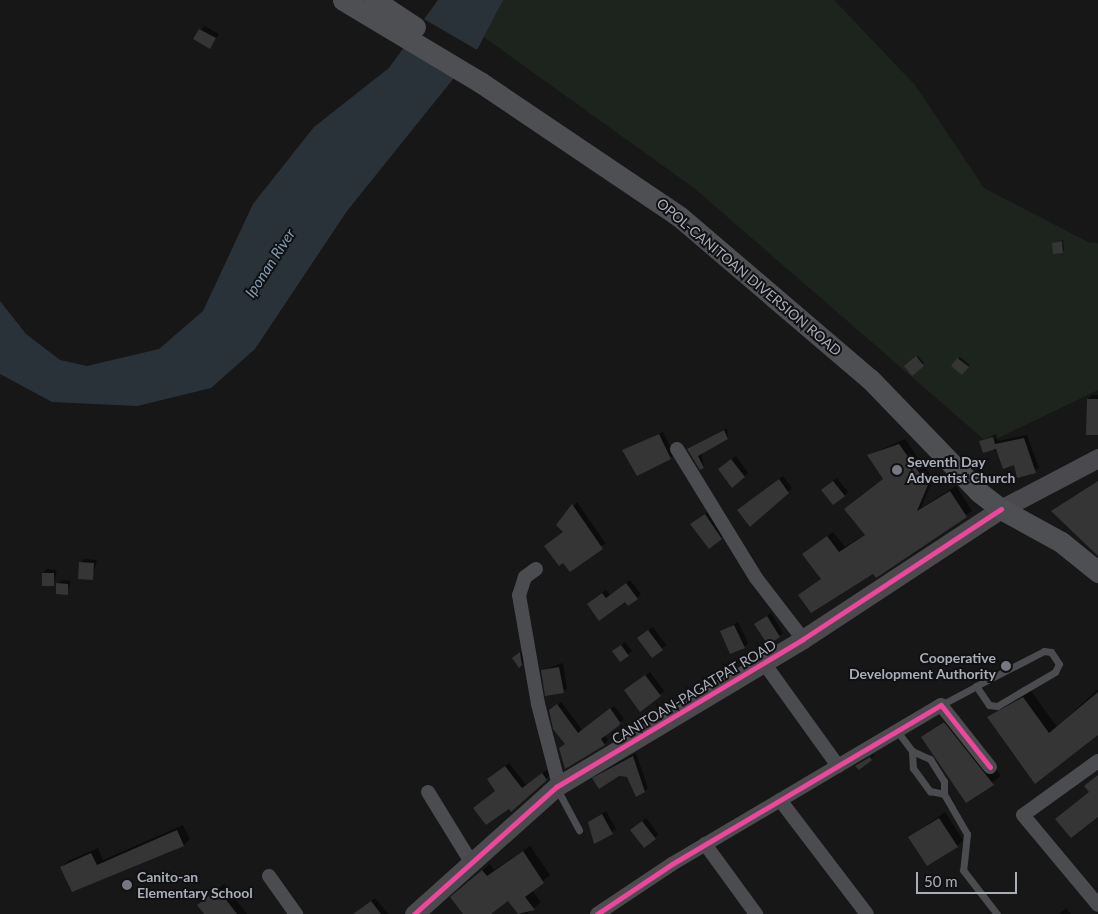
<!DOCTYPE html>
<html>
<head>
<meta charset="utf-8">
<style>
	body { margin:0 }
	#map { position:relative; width:1098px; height:914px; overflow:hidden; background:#171717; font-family:Lato,sans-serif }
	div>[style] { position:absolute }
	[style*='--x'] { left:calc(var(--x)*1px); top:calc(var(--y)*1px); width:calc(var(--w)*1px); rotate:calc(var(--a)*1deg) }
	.green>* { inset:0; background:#1d241e }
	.water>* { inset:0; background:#2a3239 }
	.pier>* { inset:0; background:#171717 }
	.shadow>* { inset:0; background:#0007 }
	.building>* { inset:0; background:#353536 }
	.lane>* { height:7px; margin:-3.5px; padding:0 3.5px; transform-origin:3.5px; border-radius:3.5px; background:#4b4c50 }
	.street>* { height:14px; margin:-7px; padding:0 7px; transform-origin:7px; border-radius:7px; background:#4b4c50 }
	.secondary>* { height:19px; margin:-9.5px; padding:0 9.5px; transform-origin:9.5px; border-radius:9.5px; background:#4a4a4e }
	.primary>* { height:21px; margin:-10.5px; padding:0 10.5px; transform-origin:10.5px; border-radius:10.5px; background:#4d4f52 }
	.cycleway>* { height:5px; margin:-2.5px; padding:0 2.5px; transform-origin:2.5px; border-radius:2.5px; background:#ed469a }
	.dots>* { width:14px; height:14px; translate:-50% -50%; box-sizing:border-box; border:2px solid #111113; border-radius:50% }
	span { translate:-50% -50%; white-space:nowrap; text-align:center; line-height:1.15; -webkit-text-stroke:4px #111113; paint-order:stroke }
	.street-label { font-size:14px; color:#a8adb8 }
	.poi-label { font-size:14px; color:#a8adb8; font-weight:700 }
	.left { translate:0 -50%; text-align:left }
	.right { translate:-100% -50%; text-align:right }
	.water-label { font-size:15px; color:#7f9bb3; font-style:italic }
	.scale { position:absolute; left:916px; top:872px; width:101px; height:22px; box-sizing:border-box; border:2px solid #a8adb8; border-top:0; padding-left:6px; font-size:15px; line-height:18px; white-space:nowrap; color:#a8adb8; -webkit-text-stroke:4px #111113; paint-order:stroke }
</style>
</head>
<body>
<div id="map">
	<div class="green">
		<div style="clip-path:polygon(488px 0,834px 0,915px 85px,984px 188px,1088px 242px,1098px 243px,1098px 390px,988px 443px,694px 188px,474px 30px)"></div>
	</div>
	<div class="water">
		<div style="clip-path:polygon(438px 0,503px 0,478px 48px,347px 211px,255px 349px,211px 388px,137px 406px,52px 402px,0 374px,0 301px,26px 334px,60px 360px,87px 366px,159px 349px,203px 311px,253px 204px,314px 127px,389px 68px)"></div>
	</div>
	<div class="pier">
		<div style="clip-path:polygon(422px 18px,479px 51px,457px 78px,402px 46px)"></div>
	</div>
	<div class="shadow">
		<div style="clip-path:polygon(204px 26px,219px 34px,210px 47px,195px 39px)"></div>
		<div style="clip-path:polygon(1063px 240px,1064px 250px,1063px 252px,1053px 243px)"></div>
		<div style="clip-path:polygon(918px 356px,924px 363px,912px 374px,905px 366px)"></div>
		<div style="clip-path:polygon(960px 357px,970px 365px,962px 374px,953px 366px)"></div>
		<div style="clip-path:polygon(1092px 395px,1098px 395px,1098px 434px,1088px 399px)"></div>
		<div style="clip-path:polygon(727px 428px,728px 438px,701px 453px,704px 467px,689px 449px)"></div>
		<div style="clip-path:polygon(663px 432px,674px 455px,670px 458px,623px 450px)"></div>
		<div style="clip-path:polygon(996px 434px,998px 441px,1027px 435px,1039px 468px,1018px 477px,1015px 463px,981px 441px)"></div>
		<div style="clip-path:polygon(905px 439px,933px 479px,921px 508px,956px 486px,972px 511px,874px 572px,799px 596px,822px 578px,810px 549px,833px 532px,845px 547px,866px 534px,884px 479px,869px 455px)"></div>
		<div style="clip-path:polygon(736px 456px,748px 473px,744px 477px,719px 469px)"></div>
		<div style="clip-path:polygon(783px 476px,792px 488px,788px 492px,743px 506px)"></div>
		<div style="clip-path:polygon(837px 478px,848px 492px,844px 496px,827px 486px)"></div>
		<div style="clip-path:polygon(1098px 482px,1098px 554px,1053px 511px)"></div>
		<div style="clip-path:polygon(577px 502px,606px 544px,564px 561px,564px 532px,558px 525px)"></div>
		<div style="clip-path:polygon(709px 511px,725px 534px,721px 538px,696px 521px)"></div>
		<div style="clip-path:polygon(84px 559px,97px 560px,92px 578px,80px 563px)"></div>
		<div style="clip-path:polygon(47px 569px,57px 570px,53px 585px,43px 573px)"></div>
		<div style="clip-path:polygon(61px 580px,71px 581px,67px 593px,58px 584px)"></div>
		<div style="clip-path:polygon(630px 580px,641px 594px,637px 598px,592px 600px,606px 590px,610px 595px)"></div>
		<div style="clip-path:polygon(771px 613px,783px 633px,779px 636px,756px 624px)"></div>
		<div style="clip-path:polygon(738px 622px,748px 643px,744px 647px,721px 632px)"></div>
		<div style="clip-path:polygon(653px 627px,666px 645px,652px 657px,642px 635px)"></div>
		<div style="clip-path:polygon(625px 642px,632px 651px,621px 660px,618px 648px)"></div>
		<div style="clip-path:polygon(524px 650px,526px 660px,522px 664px,517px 655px)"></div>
		<div style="clip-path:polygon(563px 663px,567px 688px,564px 691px,542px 670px)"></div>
		<div style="clip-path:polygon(650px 672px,664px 691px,640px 710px,630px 687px)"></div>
		<div style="clip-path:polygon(1098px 689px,1098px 733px,1035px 783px,988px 717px,1031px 691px,1057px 727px)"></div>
		<div style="clip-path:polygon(561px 702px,583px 731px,614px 706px,624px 719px,604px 735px,608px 740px,604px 744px,565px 767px,566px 743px,554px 707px)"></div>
		<div style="clip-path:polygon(952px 715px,1001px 776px,966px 802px,923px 737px)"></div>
		<div style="clip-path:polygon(636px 753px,648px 788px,645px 791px,628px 776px,597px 775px)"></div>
		<div style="clip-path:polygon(875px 755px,859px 769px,857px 766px,874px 754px)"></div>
		<div style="clip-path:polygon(509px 763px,526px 785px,547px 770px,550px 775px,511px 810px,474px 808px,496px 790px,488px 779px)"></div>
		<div style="clip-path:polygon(606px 811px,616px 829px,595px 842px,589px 822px)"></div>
		<div style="clip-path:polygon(945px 812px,963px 840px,957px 846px,910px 837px)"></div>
		<div style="clip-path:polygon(646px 818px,658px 834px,655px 838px,636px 826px)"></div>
		<div style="clip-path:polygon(183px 825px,190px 839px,184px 845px,72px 891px,62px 867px,68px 861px,98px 848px,103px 860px)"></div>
		<div style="clip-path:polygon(530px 846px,550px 875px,532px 890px,541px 902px,527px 914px,520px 914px,508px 899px,489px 914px,463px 914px,458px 891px,490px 864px,494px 870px)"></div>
		<div style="clip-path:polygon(224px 884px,247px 914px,206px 914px,199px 905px)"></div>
		<div style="clip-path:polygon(375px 898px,388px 914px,354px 914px,356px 912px)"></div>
		<div style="clip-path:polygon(1066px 908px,1071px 914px,1059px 914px)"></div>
	</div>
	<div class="building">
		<div style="clip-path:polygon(199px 29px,216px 38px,210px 49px,193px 39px)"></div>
		<div style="clip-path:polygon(1062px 241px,1063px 253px,1053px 254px,1052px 243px)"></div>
		<div style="clip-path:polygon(916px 356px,924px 366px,912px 376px,904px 366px)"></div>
		<div style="clip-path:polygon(957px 358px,969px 367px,962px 375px,951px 366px)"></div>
		<div style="clip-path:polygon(1087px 399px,1098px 399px,1098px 435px,1086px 435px)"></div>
		<div style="clip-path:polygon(724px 430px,728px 439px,698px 456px,704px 468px,700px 470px,687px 449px)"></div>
		<div style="clip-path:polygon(659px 434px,671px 459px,637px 476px,622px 450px)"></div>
		<div style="clip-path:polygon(993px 437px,995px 444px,1024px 438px,1036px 473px,1017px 478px,1014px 465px,1003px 469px,996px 449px,983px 453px,979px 441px)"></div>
		<div style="clip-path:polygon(899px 444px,928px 485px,917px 511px,950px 491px,967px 517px,876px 578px,873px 574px,811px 613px,798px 595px,821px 579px,802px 554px,827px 536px,839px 552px,865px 535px,844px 509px,883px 479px,867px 455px)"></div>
		<div style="clip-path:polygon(731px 459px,745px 477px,732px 488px,718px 469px)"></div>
		<div style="clip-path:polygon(779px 479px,789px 493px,750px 527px,737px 510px)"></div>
		<div style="clip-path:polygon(833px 481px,845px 496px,833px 505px,821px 490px)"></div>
		<div style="clip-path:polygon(1098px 481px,1098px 556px,1051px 511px)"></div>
		<div style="clip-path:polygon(572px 504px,603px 549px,570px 572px,563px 563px,559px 566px,544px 546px,563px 532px,556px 525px)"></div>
		<div style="clip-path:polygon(705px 514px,722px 539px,709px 549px,690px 524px)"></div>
		<div style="clip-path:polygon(79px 562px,94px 563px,93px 580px,78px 579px)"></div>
		<div style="clip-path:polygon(42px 573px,54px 573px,54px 586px,42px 586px)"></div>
		<div style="clip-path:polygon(56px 583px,68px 584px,68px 595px,56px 594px)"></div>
		<div style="clip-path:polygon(626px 583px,638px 599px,628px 606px,625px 602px,599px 621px,587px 604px,602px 593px,606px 598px)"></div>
		<div style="clip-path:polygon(767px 616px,780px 637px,768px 645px,754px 624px)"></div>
		<div style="clip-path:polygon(734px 625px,745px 648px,730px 654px,720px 631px)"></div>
		<div style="clip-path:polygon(648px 630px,663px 650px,652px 658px,637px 638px)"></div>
		<div style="clip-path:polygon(621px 645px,629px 656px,620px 662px,612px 651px)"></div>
		<div style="clip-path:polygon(520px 652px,522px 665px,519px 668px,512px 658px)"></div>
		<div style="clip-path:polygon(559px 667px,564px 693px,545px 696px,541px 670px)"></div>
		<div style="clip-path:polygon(645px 675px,661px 696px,640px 712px,624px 690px)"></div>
		<div style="clip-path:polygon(1098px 692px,1098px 735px,1035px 784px,987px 717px,1023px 697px,1049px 733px)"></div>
		<div style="clip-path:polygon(557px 704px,578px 733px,610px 708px,621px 724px,601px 739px,605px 745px,565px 769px,559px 748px,565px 744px,553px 729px,549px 710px)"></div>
		<div style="clip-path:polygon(944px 722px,994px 785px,966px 803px,921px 737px)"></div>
		<div style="clip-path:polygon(633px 756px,645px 792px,636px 797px,627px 777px,619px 776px,599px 789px,592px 778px)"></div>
		<div style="clip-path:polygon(870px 757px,872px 760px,859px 770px,855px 766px)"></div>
		<div style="clip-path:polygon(505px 766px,522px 788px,542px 773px,547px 780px,511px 812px,509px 809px,486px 825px,473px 808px,495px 791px,487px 779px)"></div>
		<div style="clip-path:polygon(1098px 775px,1098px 817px,1071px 838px,1055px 819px,1089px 792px,1084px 786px)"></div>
		<div style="clip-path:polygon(602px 814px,613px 834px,594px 844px,588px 822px)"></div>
		<div style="clip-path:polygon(939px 818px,958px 847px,927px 866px,908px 837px)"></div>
		<div style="clip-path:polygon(642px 821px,656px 839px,644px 848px,630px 830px)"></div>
		<div style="clip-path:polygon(177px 830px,184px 846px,72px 892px,60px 867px,91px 853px,97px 865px)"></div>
		<div style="clip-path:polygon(523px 851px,544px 883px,525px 897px,535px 910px,518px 914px,508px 901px,491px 914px,463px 914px,450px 897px,482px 870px,487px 876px)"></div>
		<div style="clip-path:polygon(218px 889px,237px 914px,204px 914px,197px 905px)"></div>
		<div style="clip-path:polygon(371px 901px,381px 914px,353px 914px)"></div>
	</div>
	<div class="lane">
		<div style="--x:941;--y:705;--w:40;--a:-28"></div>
		<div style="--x:976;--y:686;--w:76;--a:-27.2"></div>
		<div style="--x:1044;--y:651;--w:7;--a:8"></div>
		<div style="--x:1051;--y:652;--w:14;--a:56"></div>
		<div style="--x:1059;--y:664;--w:9;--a:117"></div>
		<div style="--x:1055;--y:672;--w:67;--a:149.6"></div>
		<div style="--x:997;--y:706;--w:8;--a:-173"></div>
		<div style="--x:989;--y:705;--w:23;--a:-124"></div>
		<div style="--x:897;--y:731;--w:25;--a:53"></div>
		<div style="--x:912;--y:751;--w:17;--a:87"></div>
		<div style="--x:913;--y:768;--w:29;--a:54"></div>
		<div style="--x:930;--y:791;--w:14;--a:12"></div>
		<div style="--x:912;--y:751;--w:20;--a:24"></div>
		<div style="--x:930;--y:759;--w:26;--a:58"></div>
		<div style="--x:944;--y:781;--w:13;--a:90"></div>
		<div style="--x:944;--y:794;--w:46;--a:60.1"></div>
		<div style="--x:967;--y:834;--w:36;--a:96"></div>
		<div style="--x:963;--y:870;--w:56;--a:52.3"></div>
		<div style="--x:556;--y:787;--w:49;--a:61.9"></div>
	</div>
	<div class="street">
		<div style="--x:677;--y:449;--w:151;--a:58.5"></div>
		<div style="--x:756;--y:578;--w:77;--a:52.4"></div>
		<div style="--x:536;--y:569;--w:14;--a:144"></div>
		<div style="--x:525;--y:577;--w:19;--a:108"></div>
		<div style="--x:519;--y:595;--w:111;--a:80.1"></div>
		<div style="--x:538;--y:704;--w:84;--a:75.5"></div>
		<div style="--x:764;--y:663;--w:127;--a:54.3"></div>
		<div style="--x:1098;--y:761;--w:92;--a:144.2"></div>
		<div style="--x:1023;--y:815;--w:117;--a:50.2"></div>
		<div style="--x:428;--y:792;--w:82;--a:58.4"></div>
		<div style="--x:780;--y:800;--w:143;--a:52.7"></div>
		<div style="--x:705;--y:844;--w:87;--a:53.9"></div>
		<div style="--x:269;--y:876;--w:47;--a:54.6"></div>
		<div style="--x:597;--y:914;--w:90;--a:-33.7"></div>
		<div style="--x:672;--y:864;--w:312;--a:-30.6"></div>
		<div style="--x:941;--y:705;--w:79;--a:51.7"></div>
	</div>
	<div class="secondary">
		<div style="--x:414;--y:914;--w:191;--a:-41.8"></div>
		<div style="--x:556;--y:787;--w:288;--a:-30.9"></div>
		<div style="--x:803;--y:639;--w:237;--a:-33.3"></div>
		<div style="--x:1001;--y:509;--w:110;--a:-27.7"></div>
	</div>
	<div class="primary">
		<div style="--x:343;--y:0;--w:160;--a:30.9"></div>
		<div style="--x:480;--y:82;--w:241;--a:34"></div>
		<div style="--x:680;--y:217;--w:250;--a:40.5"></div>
		<div style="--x:870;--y:379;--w:157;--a:46"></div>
		<div style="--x:979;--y:492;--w:28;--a:38"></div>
		<div style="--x:1001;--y:509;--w:68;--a:28.8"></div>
		<div style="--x:1061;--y:542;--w:48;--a:39"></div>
		<div style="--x:374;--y:0;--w:49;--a:33.4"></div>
	</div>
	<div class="cycleway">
		<div style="--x:414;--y:914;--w:191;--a:-41.8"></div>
		<div style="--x:556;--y:787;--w:288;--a:-30.9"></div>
		<div style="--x:803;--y:639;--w:237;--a:-33.3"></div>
		<div style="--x:597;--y:914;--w:90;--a:-33.7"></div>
		<div style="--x:672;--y:864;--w:312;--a:-30.6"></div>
		<div style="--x:941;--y:705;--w:79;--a:51.7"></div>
	</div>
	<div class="dots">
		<div style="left:897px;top:470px;background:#757880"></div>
		<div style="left:1006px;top:666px;background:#757880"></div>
		<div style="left:127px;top:885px;background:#757880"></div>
	</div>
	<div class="street-label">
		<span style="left:749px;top:277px;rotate:40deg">OPOL-CANITOAN DIVERSION ROAD</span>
		<span style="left:694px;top:692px;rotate:-31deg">CANITOAN-PAGATPAT ROAD</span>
	</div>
	<div class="poi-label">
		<span class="left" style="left:907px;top:470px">Seventh Day<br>Adventist Church</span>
		<span class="right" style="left:996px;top:666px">Cooperative<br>Development Authority</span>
		<span class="left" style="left:137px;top:885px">Canito-an<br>Elementary School</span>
	</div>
	<div class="water-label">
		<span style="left:270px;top:263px;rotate:-57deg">Iponan River</span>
	</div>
	<div class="scale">50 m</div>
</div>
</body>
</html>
